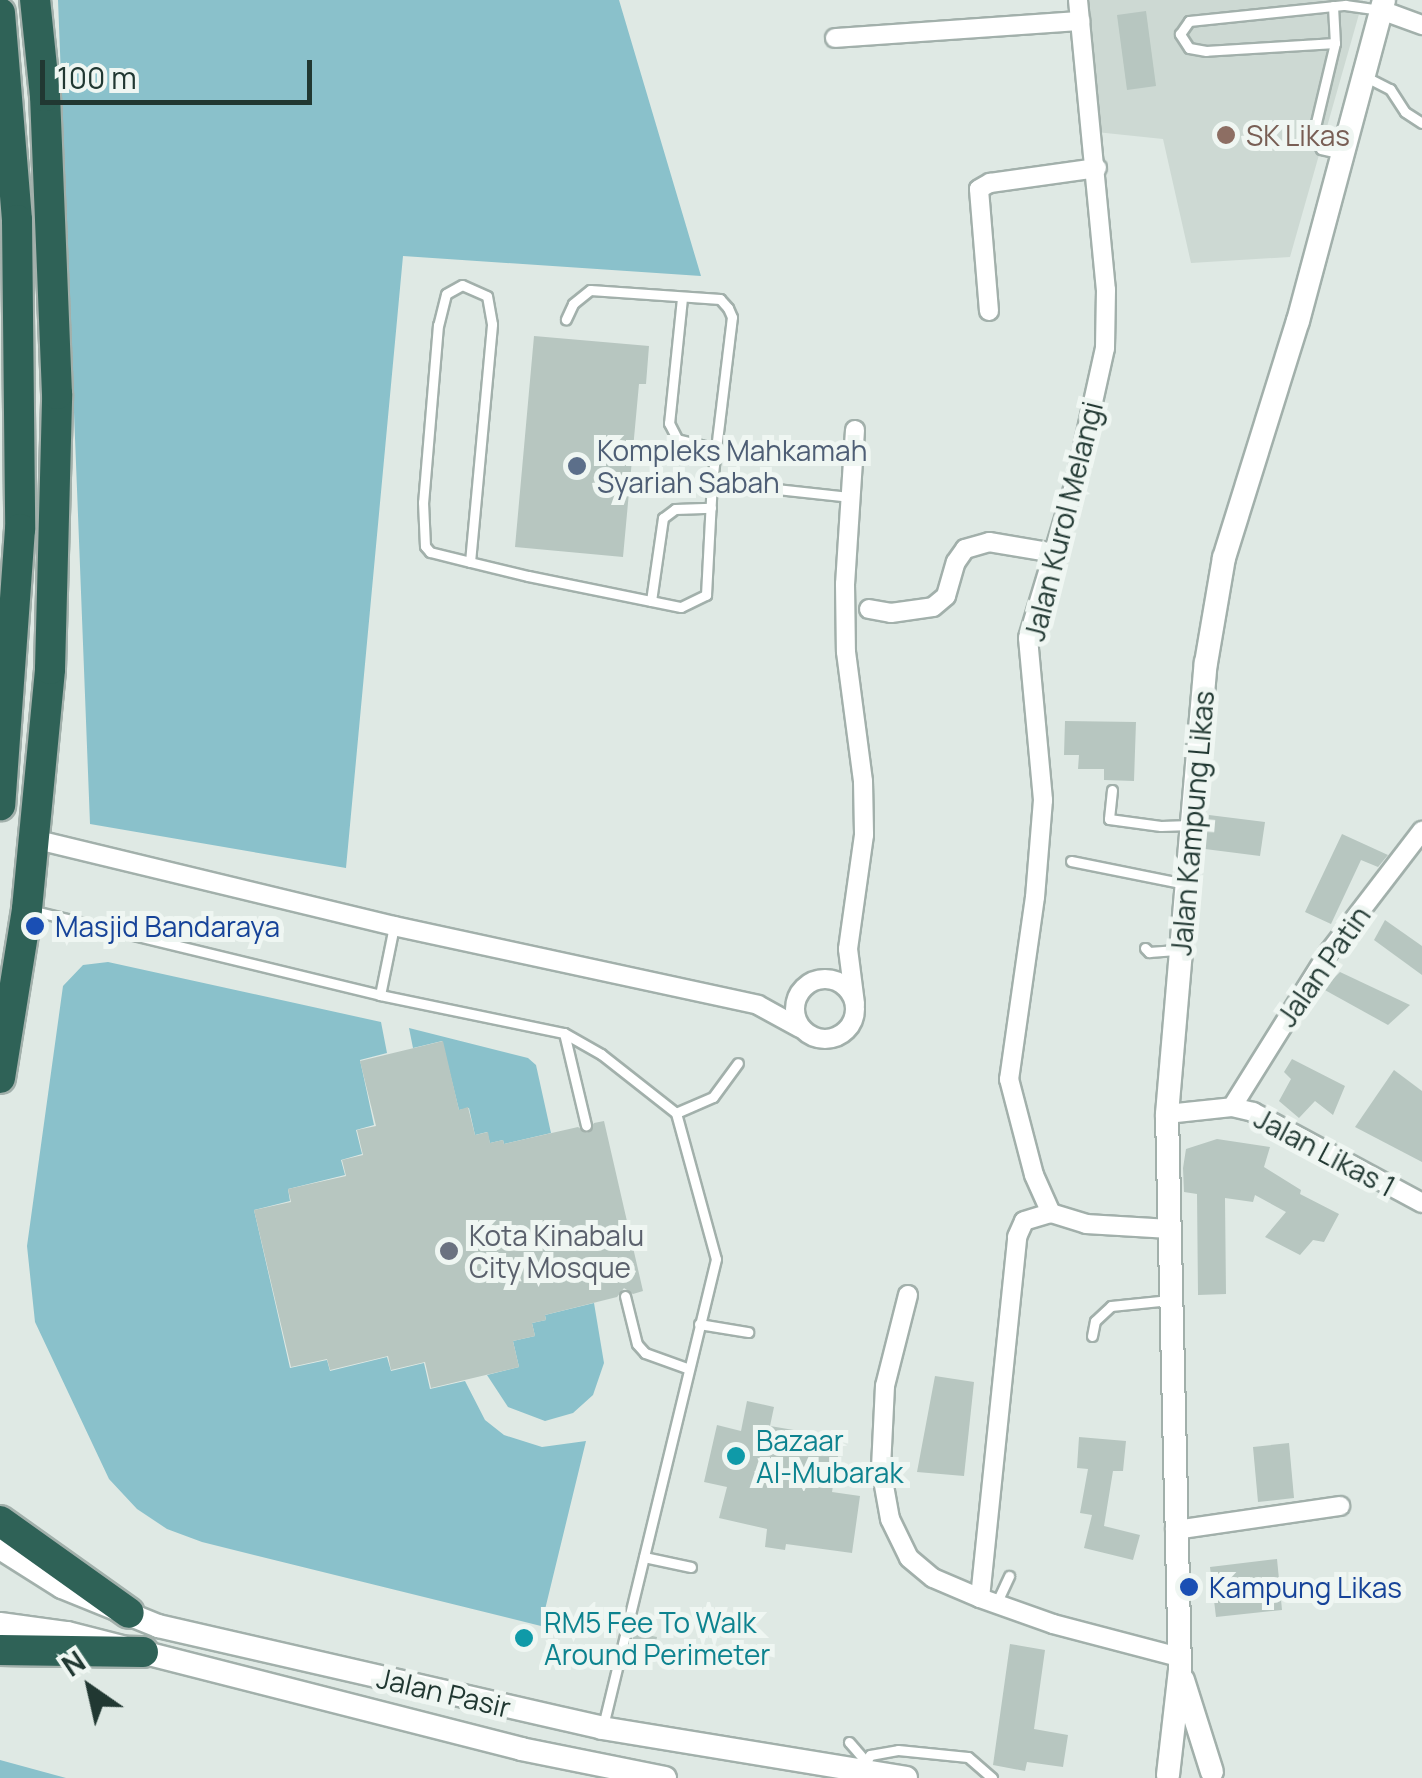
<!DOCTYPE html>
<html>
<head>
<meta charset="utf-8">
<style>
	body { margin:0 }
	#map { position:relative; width:1422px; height:1778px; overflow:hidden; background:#dfe9e4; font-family:Manrope,sans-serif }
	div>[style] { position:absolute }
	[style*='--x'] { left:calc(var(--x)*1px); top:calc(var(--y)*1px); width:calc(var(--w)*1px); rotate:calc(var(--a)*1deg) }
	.built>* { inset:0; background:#cdd9d3 }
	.water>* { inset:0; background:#8ac1cb }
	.building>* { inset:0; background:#b7c6c0 }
	.roads { filter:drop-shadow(2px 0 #a2b0ab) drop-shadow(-2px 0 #a2b0ab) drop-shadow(0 2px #a2b0ab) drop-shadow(0 -2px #a2b0ab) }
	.lane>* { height:9px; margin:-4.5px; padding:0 4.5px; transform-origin:4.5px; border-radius:4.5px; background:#fff }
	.street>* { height:18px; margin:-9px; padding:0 9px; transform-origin:9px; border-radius:9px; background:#fff }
	.street>.ring { margin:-9px; padding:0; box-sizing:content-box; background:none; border:18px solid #fff; border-radius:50% }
	.secondary>* { height:22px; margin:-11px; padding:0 11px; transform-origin:11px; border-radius:11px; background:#fff }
	.highway>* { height:30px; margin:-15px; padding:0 15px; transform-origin:15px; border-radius:15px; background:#2f6257 }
	.dots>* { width:28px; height:28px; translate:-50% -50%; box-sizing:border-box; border:5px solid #eff6f2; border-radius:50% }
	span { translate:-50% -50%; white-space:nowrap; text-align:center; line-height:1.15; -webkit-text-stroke:10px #eff6f2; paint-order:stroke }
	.education-label { font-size:28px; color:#785e54 }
	.left { translate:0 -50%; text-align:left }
	.service-label { font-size:28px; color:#4e5e75 }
	.street-label { font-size:28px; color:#213832 }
	.transit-label { font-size:28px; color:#164399 }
	.worship-label { font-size:28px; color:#5b616d }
	.culture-label { font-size:28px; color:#0d838f }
	.north { position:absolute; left:40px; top:1638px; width:100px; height:100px; -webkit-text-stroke:8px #eff6f2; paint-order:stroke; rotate:326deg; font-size:28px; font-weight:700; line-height:40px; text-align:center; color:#213832 }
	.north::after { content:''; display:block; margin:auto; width:35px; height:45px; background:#213832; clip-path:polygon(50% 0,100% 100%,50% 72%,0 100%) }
	.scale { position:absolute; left:40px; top:60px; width:272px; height:45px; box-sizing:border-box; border:5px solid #213832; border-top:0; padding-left:12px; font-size:30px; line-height:35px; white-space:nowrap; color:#213832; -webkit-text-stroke:8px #eff6f2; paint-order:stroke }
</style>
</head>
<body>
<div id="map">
	<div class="built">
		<div style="clip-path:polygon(1082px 0,1363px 0,1290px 257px,1191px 263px,1163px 139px,1096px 132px)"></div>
	</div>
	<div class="water">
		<div style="clip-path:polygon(58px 0,619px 0,701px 276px,403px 256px,346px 868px,90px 824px)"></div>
		<div style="clip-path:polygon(108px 962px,381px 1022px,387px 1053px,360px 1060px,374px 1125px,356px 1130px,362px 1154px,341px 1160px,345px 1175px,288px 1189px,290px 1201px,254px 1210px,290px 1368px,327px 1360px,330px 1371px,387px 1357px,391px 1371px,424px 1363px,430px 1389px,465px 1381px,485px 1420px,504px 1435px,542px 1447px,586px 1441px,541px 1626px,202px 1542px,167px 1529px,137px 1509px,109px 1479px,35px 1322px,27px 1246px,63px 986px,83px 965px)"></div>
		<div style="clip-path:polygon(409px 1028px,528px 1058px,536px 1065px,551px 1133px,504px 1144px,503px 1140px,490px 1143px,487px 1132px,475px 1135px,469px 1108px,459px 1110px,442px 1041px,413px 1048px)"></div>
		<div style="clip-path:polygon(594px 1303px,604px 1363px,593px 1395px,573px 1413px,545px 1421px,508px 1407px,487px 1375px,519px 1367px,513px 1341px,535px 1336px,532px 1323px,546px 1320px,545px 1315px)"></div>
		<div style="clip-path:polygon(0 1760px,66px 1778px,0 1778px)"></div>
	</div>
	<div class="building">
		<div style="clip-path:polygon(1146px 11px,1156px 86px,1127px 90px,1117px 15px)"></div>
		<div style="clip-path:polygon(534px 336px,649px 346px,646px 384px,639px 384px,623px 557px,515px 547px)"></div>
		<div style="clip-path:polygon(1065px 721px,1136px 722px,1134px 781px,1104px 780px,1104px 769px,1078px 769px,1079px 755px,1064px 755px)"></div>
		<div style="clip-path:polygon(1209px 815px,1265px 822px,1260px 856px,1205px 849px)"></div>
		<div style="clip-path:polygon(1342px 834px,1388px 855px,1378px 867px,1361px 860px,1331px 924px,1305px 912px)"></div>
		<div style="clip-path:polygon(1385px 920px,1422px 946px,1422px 975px,1374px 940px)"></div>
		<div style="clip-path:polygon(1340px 972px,1410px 1005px,1388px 1025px,1323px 989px)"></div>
		<div style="clip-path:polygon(443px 1041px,459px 1110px,468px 1107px,475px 1135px,488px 1132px,490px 1143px,503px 1140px,504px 1144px,578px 1127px,587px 1133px,594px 1123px,604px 1121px,643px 1291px,633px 1294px,624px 1288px,617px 1297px,545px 1315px,546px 1320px,532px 1323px,535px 1336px,513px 1341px,519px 1367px,431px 1388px,425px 1362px,391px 1370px,388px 1356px,330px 1370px,327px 1359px,291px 1367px,254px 1210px,291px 1202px,288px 1189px,346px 1176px,342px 1160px,363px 1155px,357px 1130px,376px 1126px,360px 1061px)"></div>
		<div style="clip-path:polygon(1292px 1059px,1345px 1086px,1333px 1115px,1315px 1101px,1299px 1118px,1279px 1101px,1291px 1079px,1284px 1072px)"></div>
		<div style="clip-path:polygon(1394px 1070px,1422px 1091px,1422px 1162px,1355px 1127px)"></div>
		<div style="clip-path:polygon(1217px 1139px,1270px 1147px,1264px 1167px,1301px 1190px,1300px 1194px,1339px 1214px,1324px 1242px,1313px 1240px,1300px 1255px,1265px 1237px,1286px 1212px,1255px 1195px,1253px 1202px,1225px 1198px,1226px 1294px,1198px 1295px,1197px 1194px,1184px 1192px,1183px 1168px,1186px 1149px)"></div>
		<div style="clip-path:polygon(935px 1376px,974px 1382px,964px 1476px,917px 1472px)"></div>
		<div style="clip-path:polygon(747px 1401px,774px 1407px,770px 1426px,841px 1438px,832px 1492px,860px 1496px,852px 1553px,786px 1544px,785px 1550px,765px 1547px,767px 1529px,719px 1518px,727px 1487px,704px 1482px,717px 1425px,741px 1431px)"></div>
		<div style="clip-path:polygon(1079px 1437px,1126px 1441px,1123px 1471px,1113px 1471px,1104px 1526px,1140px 1535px,1133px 1560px,1084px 1548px,1092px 1515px,1080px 1513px,1088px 1469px,1077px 1468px)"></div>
		<div style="clip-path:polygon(1289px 1443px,1294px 1498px,1258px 1502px,1253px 1447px)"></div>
		<div style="clip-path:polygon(1277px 1559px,1282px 1610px,1216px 1617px,1210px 1567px)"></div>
		<div style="clip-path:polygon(634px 1632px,657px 1637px,653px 1656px,630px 1651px)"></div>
		<div style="clip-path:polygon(1010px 1644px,1045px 1650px,1034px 1729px,1068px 1735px,1063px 1767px,1027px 1762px,1025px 1771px,993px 1765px)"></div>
	</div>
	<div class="roads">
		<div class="lane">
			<div style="--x:1333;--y:6;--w:37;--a:87"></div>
			<div style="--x:1335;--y:43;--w:95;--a:103.4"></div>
			<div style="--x:1313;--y:135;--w:16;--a:60"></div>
			<div style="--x:1321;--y:149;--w:18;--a:13"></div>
			<div style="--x:1335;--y:43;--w:129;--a:176.5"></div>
			<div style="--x:1206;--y:51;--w:17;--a:-170"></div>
			<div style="--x:1189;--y:48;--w:17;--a:-123"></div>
			<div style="--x:1180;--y:34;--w:16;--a:-55"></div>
			<div style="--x:1189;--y:21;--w:157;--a:-5.9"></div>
			<div style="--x:1345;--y:5;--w:34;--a:8"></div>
			<div style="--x:1366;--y:77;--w:27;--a:27"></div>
			<div style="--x:1390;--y:89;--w:27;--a:57"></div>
			<div style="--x:1405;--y:112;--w:20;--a:33"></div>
			<div style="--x:682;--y:298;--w:126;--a:95.9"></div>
			<div style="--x:669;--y:423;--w:18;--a:63"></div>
			<div style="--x:677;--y:439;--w:40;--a:14.4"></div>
			<div style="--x:712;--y:482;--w:140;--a:6.2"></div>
			<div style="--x:470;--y:562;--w:239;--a:-84.7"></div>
			<div style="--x:492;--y:324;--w:28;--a:-100"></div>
			<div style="--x:487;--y:296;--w:27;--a:-156"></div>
			<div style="--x:462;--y:285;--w:18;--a:151"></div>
			<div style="--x:446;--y:294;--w:32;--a:104"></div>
			<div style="--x:438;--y:325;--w:178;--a:94.8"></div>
			<div style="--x:423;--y:502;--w:44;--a:87.4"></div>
			<div style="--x:425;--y:546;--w:8;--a:50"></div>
			<div style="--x:430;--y:552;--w:41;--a:14"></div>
			<div style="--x:470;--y:562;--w:60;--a:13.6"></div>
			<div style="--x:528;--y:576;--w:156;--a:11.5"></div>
			<div style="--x:681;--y:607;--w:28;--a:-26"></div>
			<div style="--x:706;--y:595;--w:113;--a:-87"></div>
			<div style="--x:712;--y:482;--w:166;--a:-83.1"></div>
			<div style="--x:732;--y:317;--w:10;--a:-114"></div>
			<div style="--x:728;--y:308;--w:12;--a:-132"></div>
			<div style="--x:720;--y:299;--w:130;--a:-176"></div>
			<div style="--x:590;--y:290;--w:22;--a:141"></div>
			<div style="--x:573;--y:304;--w:17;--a:115"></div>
			<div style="--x:651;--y:601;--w:84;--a:-81.8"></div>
			<div style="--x:663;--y:518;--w:15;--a:-37"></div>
			<div style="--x:675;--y:509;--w:36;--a:-2"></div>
			<div style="--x:1112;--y:790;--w:29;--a:96"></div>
			<div style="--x:1109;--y:819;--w:52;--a:7.7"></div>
			<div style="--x:1161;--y:826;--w:29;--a:-2"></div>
			<div style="--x:1071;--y:861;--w:116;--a:11.4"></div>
			<div style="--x:34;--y:911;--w:356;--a:13.6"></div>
			<div style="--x:380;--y:995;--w:188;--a:11.7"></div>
			<div style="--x:564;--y:1033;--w:43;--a:29.6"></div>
			<div style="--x:601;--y:1054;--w:95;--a:38.2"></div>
			<div style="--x:676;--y:1113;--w:151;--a:74.7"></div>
			<div style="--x:716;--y:1259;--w:480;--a:103.6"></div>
			<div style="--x:1145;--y:948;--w:6;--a:45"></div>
			<div style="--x:1149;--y:952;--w:31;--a:-4"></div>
			<div style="--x:380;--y:995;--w:70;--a:-78.5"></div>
			<div style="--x:564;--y:1033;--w:95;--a:76.6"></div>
			<div style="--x:676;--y:1113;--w:40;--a:-23.4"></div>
			<div style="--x:713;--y:1097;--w:42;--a:-53.7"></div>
			<div style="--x:625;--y:1296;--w:49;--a:76"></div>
			<div style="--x:637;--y:1344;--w:12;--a:48"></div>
			<div style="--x:645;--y:1353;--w:45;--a:19.7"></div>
			<div style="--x:699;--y:1324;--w:50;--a:9.3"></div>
			<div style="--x:1092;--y:1336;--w:15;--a:-79"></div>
			<div style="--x:1095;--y:1321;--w:22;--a:-43"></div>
			<div style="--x:1111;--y:1306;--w:59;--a:-5.8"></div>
			<div style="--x:644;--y:1557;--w:48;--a:12"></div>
			<div style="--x:996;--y:1604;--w:31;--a:-65"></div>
			<div style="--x:849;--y:1742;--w:23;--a:49"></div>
			<div style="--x:862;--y:1770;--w:17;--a:-62"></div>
			<div style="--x:870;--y:1755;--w:28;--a:-10"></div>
			<div style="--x:898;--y:1750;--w:70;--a:5.7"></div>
			<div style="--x:968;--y:1757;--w:32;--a:41"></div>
		</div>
		<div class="street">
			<div style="--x:1078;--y:0;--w:291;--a:84.5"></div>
			<div style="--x:1106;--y:290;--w:58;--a:91"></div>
			<div style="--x:1105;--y:348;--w:134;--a:102.5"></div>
			<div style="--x:1076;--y:479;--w:166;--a:106.8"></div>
			<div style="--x:1028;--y:638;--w:163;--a:84.7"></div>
			<div style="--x:1043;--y:800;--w:97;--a:94.7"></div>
			<div style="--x:1035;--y:897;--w:184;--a:98.1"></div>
			<div style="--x:1009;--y:1079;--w:99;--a:75.4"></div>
			<div style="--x:1034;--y:1175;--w:42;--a:65.9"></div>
			<div style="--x:1051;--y:1213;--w:37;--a:17"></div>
			<div style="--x:1086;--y:1224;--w:84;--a:3.4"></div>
			<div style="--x:1381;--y:10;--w:44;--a:20.1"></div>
			<div style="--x:835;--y:38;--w:246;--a:-4"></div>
			<div style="--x:989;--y:311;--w:122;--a:-94.7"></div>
			<div style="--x:979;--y:189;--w:13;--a:-29"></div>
			<div style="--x:990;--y:183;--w:108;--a:-8"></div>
			<div style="--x:855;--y:430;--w:154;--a:93.7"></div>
			<div style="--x:845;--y:584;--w:68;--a:89.2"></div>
			<div style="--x:846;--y:652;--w:130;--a:82.5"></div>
			<div style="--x:863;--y:781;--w:54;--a:88.9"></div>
			<div style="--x:864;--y:835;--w:115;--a:98"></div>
			<div style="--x:848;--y:949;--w:55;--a:82.7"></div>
			<div style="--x:869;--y:609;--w:22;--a:10"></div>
			<div style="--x:891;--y:613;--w:42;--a:-8.1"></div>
			<div style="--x:933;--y:607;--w:17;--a:-40"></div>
			<div style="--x:946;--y:596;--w:35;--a:-74"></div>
			<div style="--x:956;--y:562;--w:16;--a:-55"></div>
			<div style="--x:965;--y:549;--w:25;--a:-16"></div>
			<div style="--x:989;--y:542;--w:67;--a:9.5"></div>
			<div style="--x:34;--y:839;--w:370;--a:13.6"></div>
			<div style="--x:394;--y:926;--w:372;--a:12.2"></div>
			<div style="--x:758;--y:1005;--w:48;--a:28.7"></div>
			<div class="ring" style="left:795px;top:979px;width:42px;height:42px"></div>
			<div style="--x:1232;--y:1107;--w:183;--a:-58"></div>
			<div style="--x:1329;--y:952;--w:153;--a:-52.5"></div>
			<div style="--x:1167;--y:1114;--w:65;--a:-6.1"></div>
			<div style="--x:1232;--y:1107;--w:22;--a:13"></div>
			<div style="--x:1253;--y:1112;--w:192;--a:28.3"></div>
			<div style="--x:908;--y:1295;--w:94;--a:104.2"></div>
			<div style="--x:885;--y:1386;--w:83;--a:92.8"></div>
			<div style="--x:881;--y:1469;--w:51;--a:79.8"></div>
			<div style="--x:890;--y:1519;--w:43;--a:64"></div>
			<div style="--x:909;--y:1558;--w:31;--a:40"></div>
			<div style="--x:933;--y:1578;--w:51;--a:23.1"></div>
			<div style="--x:980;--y:1598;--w:77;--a:19.6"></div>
			<div style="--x:1053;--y:1624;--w:130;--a:14.7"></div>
			<div style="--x:1175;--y:1530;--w:167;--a:-8.3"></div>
			<div style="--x:980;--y:1598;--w:363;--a:-84.1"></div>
			<div style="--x:1017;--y:1237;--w:17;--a:-66"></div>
			<div style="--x:1024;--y:1221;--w:28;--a:-17"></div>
		</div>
		<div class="secondary">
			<div style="--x:0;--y:1548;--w:73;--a:32.2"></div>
			<div style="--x:62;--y:1587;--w:104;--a:22.1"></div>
			<div style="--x:158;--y:1626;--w:456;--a:12.9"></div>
			<div style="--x:602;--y:1728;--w:308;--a:9.3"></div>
			<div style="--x:0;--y:1624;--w:68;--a:7.7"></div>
			<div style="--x:67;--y:1633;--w:469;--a:14.3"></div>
			<div style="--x:521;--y:1749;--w:147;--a:11.4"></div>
			<div style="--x:1183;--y:1680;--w:96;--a:72.5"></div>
			<div style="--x:1168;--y:1775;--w:106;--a:-83.5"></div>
			<div style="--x:1180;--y:1670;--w:556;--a:-91.34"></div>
			<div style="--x:1167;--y:1114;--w:453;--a:-85.1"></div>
			<div style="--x:1206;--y:663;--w:107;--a:-80.3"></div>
			<div style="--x:1224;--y:558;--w:248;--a:-72.7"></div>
			<div style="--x:1298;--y:321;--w:332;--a:-75"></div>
		</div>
		<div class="highway">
			<div style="--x:0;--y:13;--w:208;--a:85.3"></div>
			<div style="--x:17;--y:220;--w:309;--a:89.4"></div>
			<div style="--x:20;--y:529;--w:277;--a:94.1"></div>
			<div style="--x:0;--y:1078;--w:171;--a:-80.9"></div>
			<div style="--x:27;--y:909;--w:241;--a:-84.5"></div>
			<div style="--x:50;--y:669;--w:275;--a:-88.5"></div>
			<div style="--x:57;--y:394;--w:298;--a:-92.3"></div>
			<div style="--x:45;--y:96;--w:97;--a:-95.9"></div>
			<div style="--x:0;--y:1521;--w:158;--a:35.5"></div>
			<div style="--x:0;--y:1650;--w:143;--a:0.8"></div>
		</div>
	</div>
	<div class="dots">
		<div style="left:1226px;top:135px;background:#8d6e63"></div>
		<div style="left:577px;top:466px;background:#5c6f8a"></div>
		<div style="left:35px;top:926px;background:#1a4fb4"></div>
		<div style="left:449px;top:1251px;background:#6b7280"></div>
		<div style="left:736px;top:1456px;background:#0f9aa8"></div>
		<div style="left:1189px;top:1587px;background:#1a4fb4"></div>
		<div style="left:524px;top:1638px;background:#0f9aa8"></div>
	</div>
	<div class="education-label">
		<span class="left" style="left:1246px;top:135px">SK Likas</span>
	</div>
	<div class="service-label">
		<span class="left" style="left:597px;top:466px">Kompleks Mahkamah<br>Syariah Sabah</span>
	</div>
	<div class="street-label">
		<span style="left:1063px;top:521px;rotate:-76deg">Jalan Kurol Melangi</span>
		<span style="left:1192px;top:823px;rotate:-85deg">Jalan Kampung Likas</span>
		<span style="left:1323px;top:966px;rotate:-55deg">Jalan Patin</span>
		<span style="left:1325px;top:1152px;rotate:28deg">Jalan Likas 1</span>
		<span style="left:444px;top:1692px;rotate:13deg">Jalan Pasir</span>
	</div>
	<div class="transit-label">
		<span class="left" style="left:55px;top:926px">Masjid Bandaraya</span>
		<span class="left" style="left:1209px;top:1587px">Kampung Likas</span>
	</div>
	<div class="worship-label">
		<span class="left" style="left:469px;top:1251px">Kota Kinabalu<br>City Mosque</span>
	</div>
	<div class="culture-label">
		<span class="left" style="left:756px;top:1456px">Bazaar<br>Al-Mubarak</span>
		<span class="left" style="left:544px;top:1638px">RM5 Fee To Walk<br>Around Perimeter</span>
	</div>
	<div class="north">N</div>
	<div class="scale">100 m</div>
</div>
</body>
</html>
